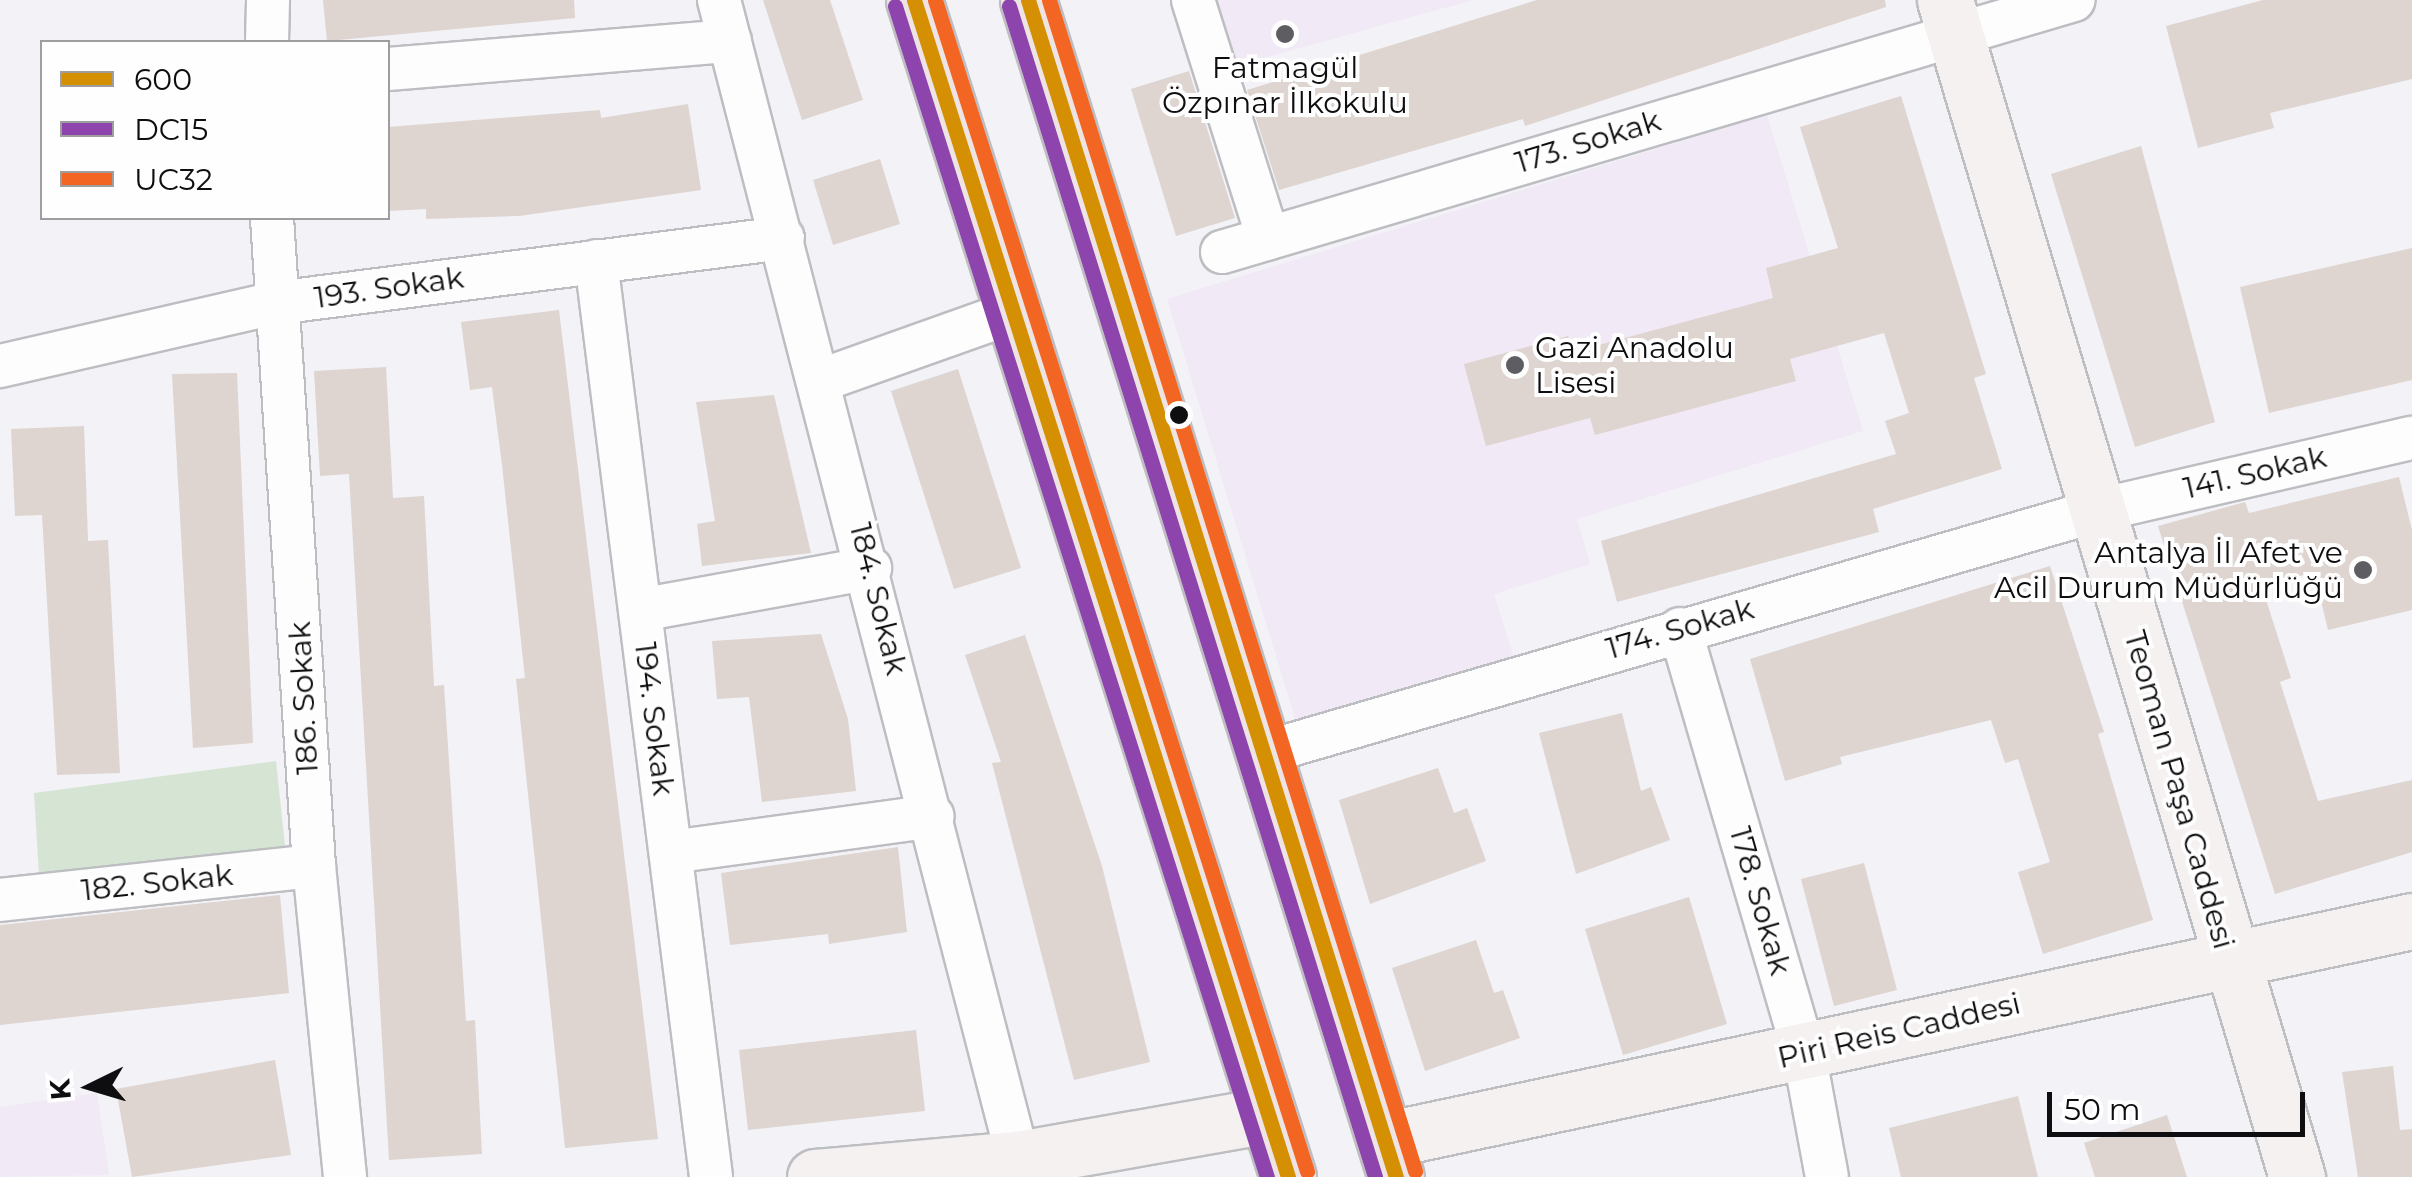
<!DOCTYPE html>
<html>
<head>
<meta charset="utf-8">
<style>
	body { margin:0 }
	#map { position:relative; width:2412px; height:1177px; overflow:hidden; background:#f2f2f7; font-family:Montserrat,sans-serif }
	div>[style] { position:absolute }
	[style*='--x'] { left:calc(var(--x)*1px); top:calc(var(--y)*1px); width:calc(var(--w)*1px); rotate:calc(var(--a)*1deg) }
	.education>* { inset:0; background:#f1e9f5 }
	.green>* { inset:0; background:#d6e5d3 }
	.building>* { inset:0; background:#ded4d0 }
	.roads { filter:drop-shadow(2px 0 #bdbec2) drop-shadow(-2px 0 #bdbec2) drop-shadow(0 2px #bdbec2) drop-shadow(0 -2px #bdbec2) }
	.street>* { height:42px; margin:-21px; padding:0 21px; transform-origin:21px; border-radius:21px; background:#fdfdfe }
	.secondary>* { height:55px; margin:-27.5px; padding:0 27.5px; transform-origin:27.5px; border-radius:27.5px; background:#f5f1f1 }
	.primary>* { height:55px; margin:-27.5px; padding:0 27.5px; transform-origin:27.5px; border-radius:27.5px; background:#ede4e3 }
	.bus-1>* { height:15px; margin:-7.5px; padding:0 7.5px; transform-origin:7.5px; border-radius:7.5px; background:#d48f03 }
	.bus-2>* { height:15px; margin:-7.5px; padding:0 7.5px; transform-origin:7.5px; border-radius:7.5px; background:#8e44ad }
	.bus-3>* { height:15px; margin:-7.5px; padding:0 7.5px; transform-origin:7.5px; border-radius:7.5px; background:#f26522 }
	.dots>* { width:28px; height:28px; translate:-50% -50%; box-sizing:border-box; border:5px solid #fefefe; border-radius:50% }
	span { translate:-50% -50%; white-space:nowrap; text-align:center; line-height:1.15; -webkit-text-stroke:8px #fefefe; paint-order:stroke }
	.poi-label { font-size:30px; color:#0e0e11 }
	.left { translate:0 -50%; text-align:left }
	.right { translate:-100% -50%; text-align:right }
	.street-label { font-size:30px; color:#0e0e11 }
	.legend { position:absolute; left:40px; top:40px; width:350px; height:180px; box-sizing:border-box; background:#fefefe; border:2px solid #9e9e9f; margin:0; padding:12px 18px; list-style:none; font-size:30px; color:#0e0e11 }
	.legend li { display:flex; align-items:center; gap:20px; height:50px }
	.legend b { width:50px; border:2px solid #9e9e9f }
	.north { position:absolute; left:40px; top:1037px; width:100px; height:100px; -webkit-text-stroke:8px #fefefe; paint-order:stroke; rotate:265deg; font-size:28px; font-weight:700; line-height:40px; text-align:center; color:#0e0e11 }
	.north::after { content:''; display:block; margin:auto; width:35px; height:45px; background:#0e0e11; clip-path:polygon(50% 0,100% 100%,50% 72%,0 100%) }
	.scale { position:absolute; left:2047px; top:1092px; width:258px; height:45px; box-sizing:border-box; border:5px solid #0e0e11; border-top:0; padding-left:12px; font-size:30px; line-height:35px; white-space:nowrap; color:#0e0e11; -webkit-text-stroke:8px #fefefe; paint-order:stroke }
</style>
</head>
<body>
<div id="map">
	<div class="education">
		<div style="clip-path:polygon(1209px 0,1473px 0,1228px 68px)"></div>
		<div style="clip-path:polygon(1767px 115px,1863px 431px,1577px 519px,1590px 564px,1494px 594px,1515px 662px,1298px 728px,1167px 299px)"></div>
		<div style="clip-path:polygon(97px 1093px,109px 1175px,0 1177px,0 1107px)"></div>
	</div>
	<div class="green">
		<div style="clip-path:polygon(276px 761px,285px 846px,39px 874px,34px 793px)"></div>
	</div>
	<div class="building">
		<div style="clip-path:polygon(323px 0,574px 0,575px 18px,327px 41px)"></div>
		<div style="clip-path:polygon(763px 0,830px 0,863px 100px,802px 120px)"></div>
		<div style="clip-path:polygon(1537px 0,1885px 0,1886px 7px,1525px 126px,1523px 119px,1279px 190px,1247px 90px)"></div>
		<div style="clip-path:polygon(2263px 0,2412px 0,2412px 79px,2270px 113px,2274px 128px,2198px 148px,2166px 26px)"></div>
		<div style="clip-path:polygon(1189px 71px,1235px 218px,1176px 236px,1131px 89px)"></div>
		<div style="clip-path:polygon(1901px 96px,1986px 374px,1974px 378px,2002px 469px,1873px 509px,1879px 532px,1617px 602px,1601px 541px,1896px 454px,1885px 421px,1909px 413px,1884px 333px,1790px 359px,1796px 381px,1595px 435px,1590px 418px,1486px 446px,1464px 364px,1568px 336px,1573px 352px,1773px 298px,1766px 268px,1838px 248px,1800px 127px)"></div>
		<div style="clip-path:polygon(688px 104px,701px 190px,519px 216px,426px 219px,426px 209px,388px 211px,388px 127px,600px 110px,601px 118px)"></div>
		<div style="clip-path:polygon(2141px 146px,2215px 422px,2135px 447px,2051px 174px)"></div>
		<div style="clip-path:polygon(880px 159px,900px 224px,833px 245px,813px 180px)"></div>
		<div style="clip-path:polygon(2412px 248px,2412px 380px,2269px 413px,2240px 287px)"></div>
		<div style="clip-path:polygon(559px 310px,658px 1139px,565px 1148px,516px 679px,525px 678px,502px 465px,492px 387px,470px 390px,461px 322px)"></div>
		<div style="clip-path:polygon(386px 367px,393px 498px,424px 496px,434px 686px,444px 685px,466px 1021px,475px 1020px,482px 1154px,389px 1160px,349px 474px,320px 476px,314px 371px)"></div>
		<div style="clip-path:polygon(958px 369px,1021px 568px,954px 589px,891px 391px)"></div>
		<div style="clip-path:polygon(237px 373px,253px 743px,193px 748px,172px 374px)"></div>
		<div style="clip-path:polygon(774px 395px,811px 553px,702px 566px,697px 524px,715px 521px,696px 402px)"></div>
		<div style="clip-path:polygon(84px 426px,88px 541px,108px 540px,120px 773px,57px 775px,42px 515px,15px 516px,11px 429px)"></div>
		<div style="clip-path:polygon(2399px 477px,2412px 530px,2412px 610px,2328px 630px,2314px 572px,2262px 587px,2291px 678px,2280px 682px,2318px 801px,2412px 780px,2412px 852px,2275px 894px,2158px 526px,2245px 502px,2249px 513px)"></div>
		<div style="clip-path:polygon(2050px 566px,2104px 732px,2098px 734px,2153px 920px,2043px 954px,2018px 872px,2050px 862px,2018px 759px,2005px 763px,1991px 720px,1840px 757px,1842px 764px,1785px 781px,1750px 659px)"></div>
		<div style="clip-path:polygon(821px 634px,848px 719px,856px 791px,762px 802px,749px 697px,717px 699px,712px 641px)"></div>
		<div style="clip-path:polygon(1025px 635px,1102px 866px,1150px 1062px,1074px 1080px,992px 763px,1001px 762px,965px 655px)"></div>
		<div style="clip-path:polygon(1622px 713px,1641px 791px,1651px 787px,1670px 840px,1576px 874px,1539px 733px)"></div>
		<div style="clip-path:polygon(1438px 768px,1454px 813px,1467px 808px,1486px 861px,1370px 904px,1339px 800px)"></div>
		<div style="clip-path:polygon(898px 847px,907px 932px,829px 944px,828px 934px,730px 945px,721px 873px)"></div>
		<div style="clip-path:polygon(1864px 863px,1897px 990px,1834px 1006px,1801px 879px)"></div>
		<div style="clip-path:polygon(280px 895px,289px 993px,0 1025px,0 925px)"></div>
		<div style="clip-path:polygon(1689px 897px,1727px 1024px,1623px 1055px,1585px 929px)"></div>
		<div style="clip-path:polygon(1476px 940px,1494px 993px,1503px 990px,1520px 1038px,1425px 1071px,1392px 968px)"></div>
		<div style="clip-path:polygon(916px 1030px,925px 1111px,748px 1130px,739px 1050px)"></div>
		<div style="clip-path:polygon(275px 1060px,291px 1155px,132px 1177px,116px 1089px)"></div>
		<div style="clip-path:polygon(2393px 1066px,2400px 1130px,2412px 1129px,2412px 1177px,2358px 1177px,2342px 1072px)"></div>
		<div style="clip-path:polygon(2018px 1096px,2038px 1177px,1901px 1177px,1889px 1128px)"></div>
		<div style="clip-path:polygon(2167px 1115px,2187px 1177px,2095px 1177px,2084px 1143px)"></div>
	</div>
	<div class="roads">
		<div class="street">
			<div style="--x:719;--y:0;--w:1197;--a:75.53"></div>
			<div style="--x:1193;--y:0;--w:250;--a:72.5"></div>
			<div style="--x:267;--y:42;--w:42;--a:-88.6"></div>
			<div style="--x:388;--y:69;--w:343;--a:-4.7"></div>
			<div style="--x:272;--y:218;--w:649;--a:86.29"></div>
			<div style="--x:314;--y:866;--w:313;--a:84.3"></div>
			<div style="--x:1222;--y:252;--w:888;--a:-16.48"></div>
			<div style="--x:596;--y:261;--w:923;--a:82.84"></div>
			<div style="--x:0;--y:366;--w:283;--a:-12.9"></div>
			<div style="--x:276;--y:303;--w:511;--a:-7.31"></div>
			<div style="--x:822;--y:380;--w:200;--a:-19.6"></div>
			<div style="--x:640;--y:610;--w:234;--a:-10.3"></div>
			<div style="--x:1680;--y:629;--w:442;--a:73.7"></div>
			<div style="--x:1804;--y:1053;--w:126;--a:79.5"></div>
			<div style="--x:1263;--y:753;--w:871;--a:-16.21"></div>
			<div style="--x:2099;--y:510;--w:321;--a:-13"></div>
			<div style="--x:671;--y:852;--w:264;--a:-7.8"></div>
			<div style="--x:0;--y:900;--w:316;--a:-6.2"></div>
		</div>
		<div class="secondary">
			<div style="--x:1945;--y:0;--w:1229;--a:73.35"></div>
			<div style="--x:1385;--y:1140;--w:1050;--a:-12.04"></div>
			<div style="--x:815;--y:1177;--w:204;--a:-5.1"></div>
			<div style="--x:1018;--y:1159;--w:253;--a:-10"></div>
		</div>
		<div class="primary">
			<div style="--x:914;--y:0;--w:1235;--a:72.37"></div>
			<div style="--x:1028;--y:0;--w:1233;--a:72.64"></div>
		</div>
	</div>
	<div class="bus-1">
		<div style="--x:914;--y:0;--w:1235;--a:72.37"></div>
		<div style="--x:1028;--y:0;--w:1233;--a:72.64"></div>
	</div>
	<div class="bus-2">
		<div style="--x:895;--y:6;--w:1229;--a:72.38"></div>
		<div style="--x:1009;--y:6;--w:1227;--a:72.64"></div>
	</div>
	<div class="bus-3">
		<div style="--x:935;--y:0;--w:1229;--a:72.38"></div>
		<div style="--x:1049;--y:0;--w:1227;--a:72.64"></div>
	</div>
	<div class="dots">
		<div style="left:1285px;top:34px;background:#5e5e62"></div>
		<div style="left:1515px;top:365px;background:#5e5e62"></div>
		<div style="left:1179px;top:415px;background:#0e0e11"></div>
		<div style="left:2363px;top:570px;background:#5e5e62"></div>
	</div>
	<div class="poi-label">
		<span style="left:1285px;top:85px">Fatmagül<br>Özpınar İlkokulu</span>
		<span class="left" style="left:1535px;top:365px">Gazi Anadolu<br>Lisesi</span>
		<span class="right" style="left:2343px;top:570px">Antalya İl Afet ve<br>Acil Durum Müdürlüğü</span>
	</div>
	<div class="street-label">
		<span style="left:1588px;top:142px;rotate:-17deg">173. Sokak</span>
		<span style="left:389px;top:288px;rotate:-8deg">193. Sokak</span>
		<span style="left:2255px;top:473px;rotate:-13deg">141. Sokak</span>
		<span style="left:878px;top:599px;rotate:76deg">184. Sokak</span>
		<span style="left:1680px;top:629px;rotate:-16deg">174. Sokak</span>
		<span style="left:304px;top:698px;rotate:-93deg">186. Sokak</span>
		<span style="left:654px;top:719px;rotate:83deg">194. Sokak</span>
		<span style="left:2179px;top:790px;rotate:74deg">Teoman Paşa Caddesi</span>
		<span style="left:157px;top:883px;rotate:-6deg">182. Sokak</span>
		<span style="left:1760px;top:901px;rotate:74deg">178. Sokak</span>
		<span style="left:1899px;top:1031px;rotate:-13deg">Piri Reis Caddesi</span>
	</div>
	<ul class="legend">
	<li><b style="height:12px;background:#d48f03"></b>600</li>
	<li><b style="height:12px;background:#8e44ad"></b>DC15</li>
	<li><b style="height:12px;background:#f26522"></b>UC32</li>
	</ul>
	<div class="north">K</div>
	<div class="scale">50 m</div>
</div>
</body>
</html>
